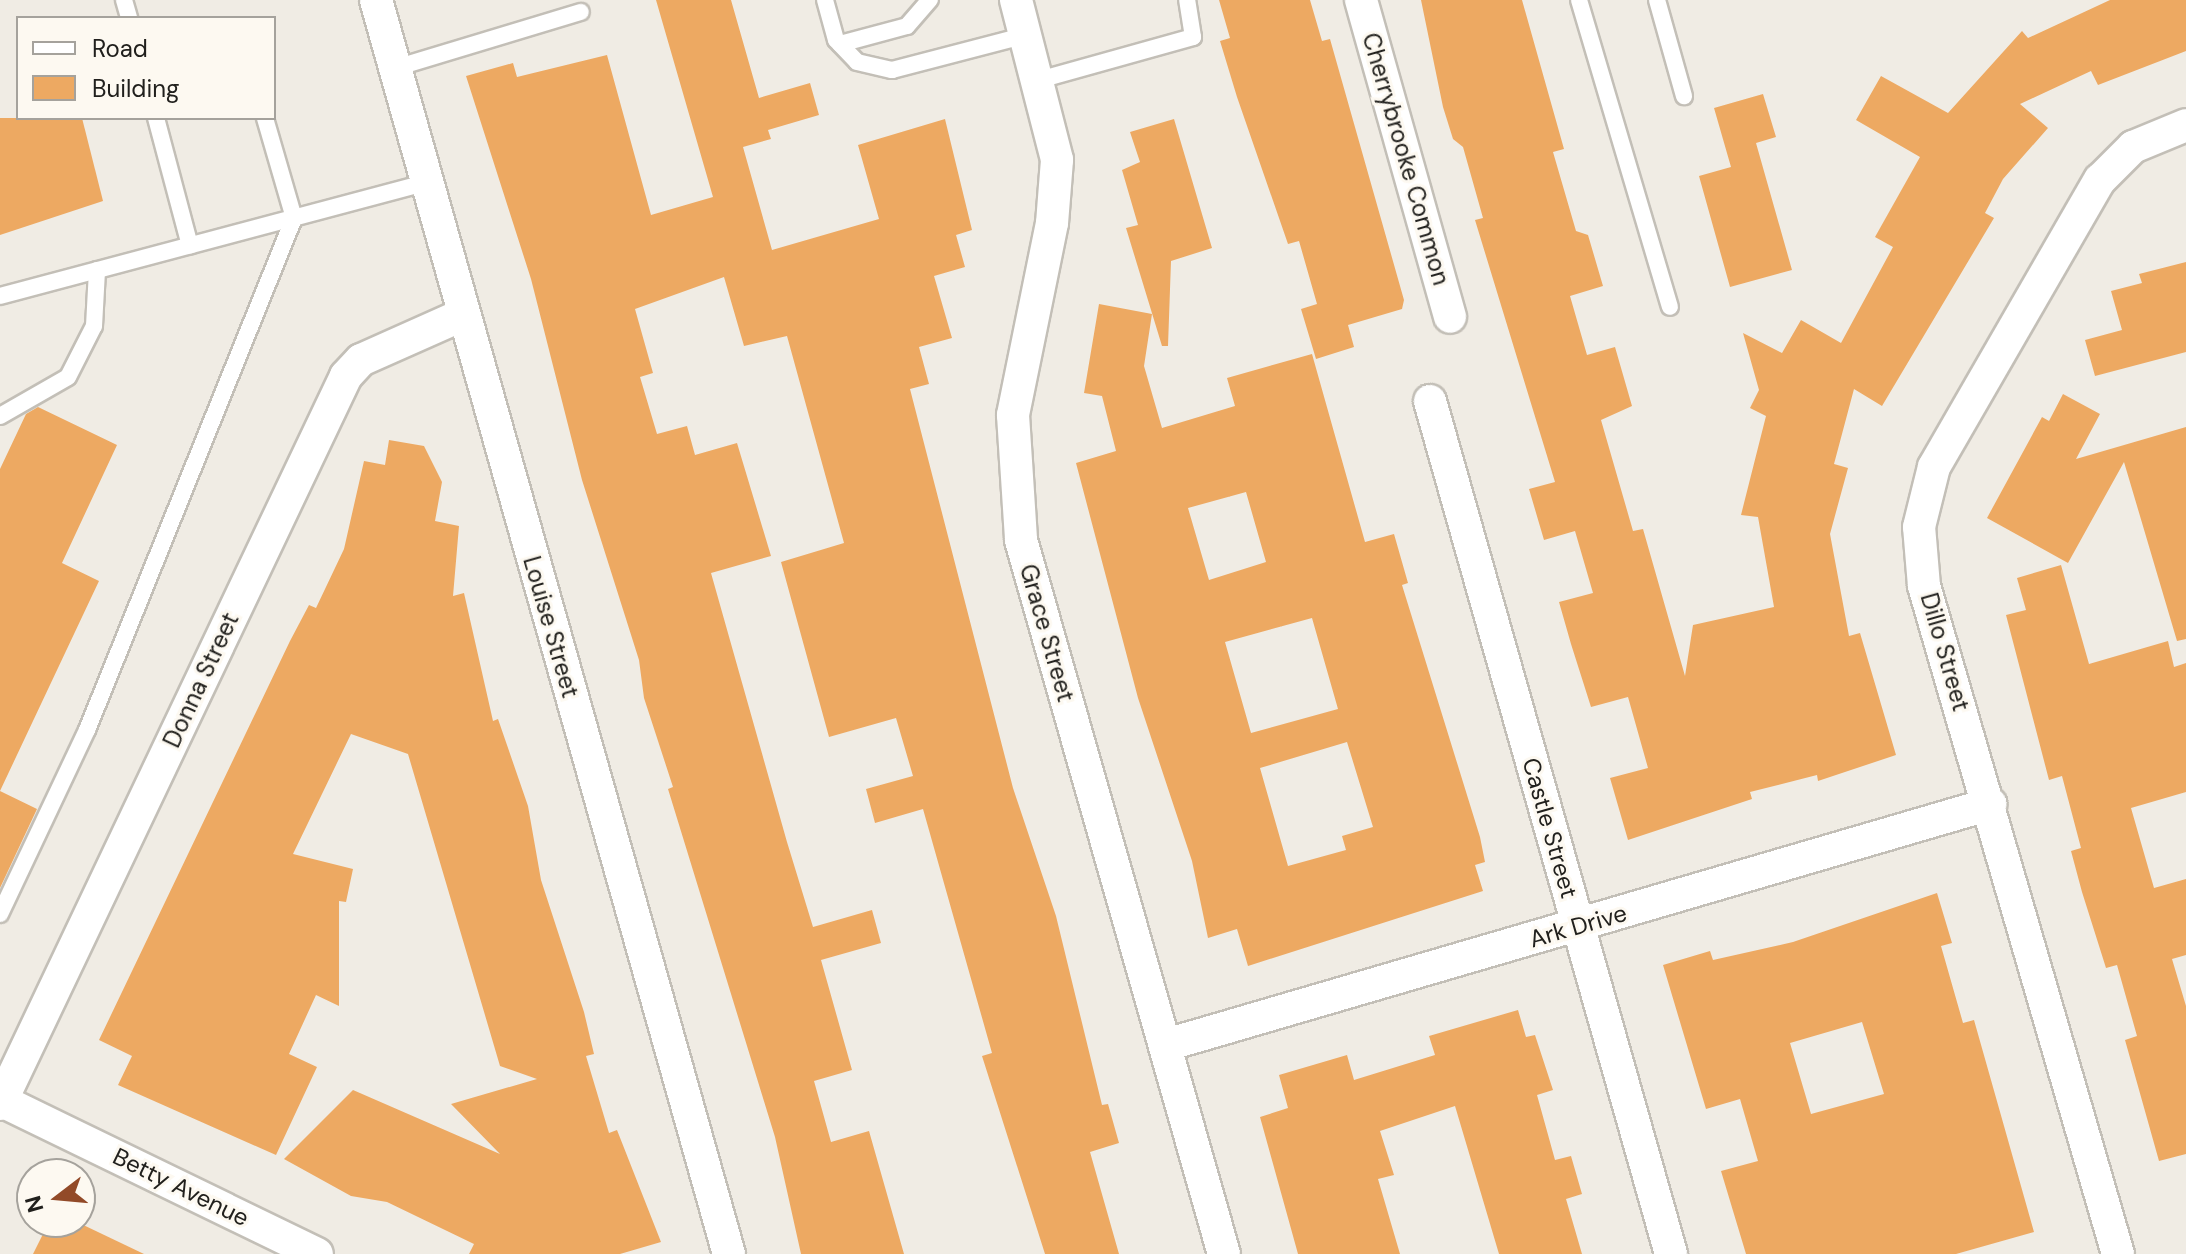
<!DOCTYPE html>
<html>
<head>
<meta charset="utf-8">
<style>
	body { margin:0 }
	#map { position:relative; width:2186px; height:1254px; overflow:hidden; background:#f0ece4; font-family:"DM Sans",sans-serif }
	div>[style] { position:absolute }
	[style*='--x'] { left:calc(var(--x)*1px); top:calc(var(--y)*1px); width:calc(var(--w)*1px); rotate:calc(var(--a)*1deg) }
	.building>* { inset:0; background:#eda962 }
	.roads { filter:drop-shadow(2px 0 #c3bfb7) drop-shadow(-2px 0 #c3bfb7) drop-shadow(0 2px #c3bfb7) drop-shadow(0 -2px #c3bfb7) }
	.lane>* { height:16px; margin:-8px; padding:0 8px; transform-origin:8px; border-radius:8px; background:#fff }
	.street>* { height:32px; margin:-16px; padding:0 16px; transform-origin:16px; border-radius:16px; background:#fff }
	span { translate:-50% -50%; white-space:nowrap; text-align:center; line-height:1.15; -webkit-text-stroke:6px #fdf9f1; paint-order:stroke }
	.street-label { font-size:24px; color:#21201d }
	.legend { position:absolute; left:16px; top:16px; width:260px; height:104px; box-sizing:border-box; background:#fdf9f1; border:2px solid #a5a29c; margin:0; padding:10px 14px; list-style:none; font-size:24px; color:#21201d }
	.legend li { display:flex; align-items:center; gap:16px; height:40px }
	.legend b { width:40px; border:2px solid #a5a29c }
	.north { position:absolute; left:16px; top:1158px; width:80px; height:80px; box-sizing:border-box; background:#fdf9f1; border:2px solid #a5a29c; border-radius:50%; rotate:254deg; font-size:22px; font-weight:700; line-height:32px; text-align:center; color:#21201d }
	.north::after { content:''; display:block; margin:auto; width:28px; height:36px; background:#924a28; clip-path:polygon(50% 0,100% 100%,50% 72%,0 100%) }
</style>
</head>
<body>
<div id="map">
	<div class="building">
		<div style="clip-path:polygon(656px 0,731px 0,759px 98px,810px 83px,819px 115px,768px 130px,771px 139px,743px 147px,772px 250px,879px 219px,858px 145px,945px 119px,972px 230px,956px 235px,965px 267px,934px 276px,952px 338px,919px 347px,929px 384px,910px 389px,1013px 788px,1056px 916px,1102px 1105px,1108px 1104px,1119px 1143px,1090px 1152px,1119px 1254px,1045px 1254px,982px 1056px,992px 1053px,923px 809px,875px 823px,866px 789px,913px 776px,896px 718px,829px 737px,781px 562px,844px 543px,787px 336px,744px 346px,724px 277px,635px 309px,653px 373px,640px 377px,657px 434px,687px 426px,695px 455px,737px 443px,771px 556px,711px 573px,787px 842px,813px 927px,872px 910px,881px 943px,821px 960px,852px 1070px,814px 1081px,831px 1142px,869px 1131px,904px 1254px,801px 1254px,775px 1137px,668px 789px,673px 787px,644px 698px,639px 660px,582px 480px,531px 279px,466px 76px,513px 63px,517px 77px,607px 55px,651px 215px,713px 197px)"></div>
		<div style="clip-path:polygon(1219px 0,1310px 0,1322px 41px,1330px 39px,1404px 300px,1402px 309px,1348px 325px,1354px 347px,1316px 359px,1301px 309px,1317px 304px,1299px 241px,1288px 244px,1237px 97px,1220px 41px,1230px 38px)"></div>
		<div style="clip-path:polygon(1421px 0,1522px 0,1564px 149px,1553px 152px,1576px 231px,1588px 235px,1603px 286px,1570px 296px,1587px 355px,1615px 347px,1632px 406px,1601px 420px,1633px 531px,1643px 529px,1685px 676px,1693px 625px,1774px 607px,1758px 517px,1741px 515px,1766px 416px,1750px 408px,1759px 390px,1743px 333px,1782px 353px,1801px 320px,1841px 343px,1893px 247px,1875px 237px,1920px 157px,1856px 120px,1881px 76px,1948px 113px,2022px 31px,2028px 38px,2110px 0,2186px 0,2186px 51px,2098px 85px,2091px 71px,2020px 104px,2048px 128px,2003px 179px,1985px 213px,1994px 218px,1882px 406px,1854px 389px,1834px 464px,1848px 468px,1830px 534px,1849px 636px,1860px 633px,1896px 755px,1818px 781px,1817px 775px,1750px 792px,1752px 799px,1628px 840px,1610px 778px,1648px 768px,1628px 697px,1591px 707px,1571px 644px,1559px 602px,1593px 593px,1575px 531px,1544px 540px,1529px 489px,1555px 482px,1475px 220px,1483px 218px,1463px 147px,1453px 139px,1443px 107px)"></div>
		<div style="clip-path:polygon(1763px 94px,1776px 137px,1756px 143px,1792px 270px,1730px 287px,1699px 176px,1731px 167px,1714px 108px)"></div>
		<div style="clip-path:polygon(0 118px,82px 118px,103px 201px,0 235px)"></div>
		<div style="clip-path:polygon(1174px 119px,1212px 248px,1171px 261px,1168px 346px,1162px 346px,1126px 228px,1138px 225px,1122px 170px,1140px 162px,1130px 132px)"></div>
		<div style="clip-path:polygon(2186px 262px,2186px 352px,2095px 376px,2085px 340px,2122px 330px,2111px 291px,2142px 283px,2139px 274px)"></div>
		<div style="clip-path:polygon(evenodd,1099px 304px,1152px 314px,1144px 366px,1162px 428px,1235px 406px,1227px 378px,1312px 354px,1365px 542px,1394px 534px,1408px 583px,1402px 585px,1480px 837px,1485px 862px,1475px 865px,1483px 891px,1248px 966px,1237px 929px,1208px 938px,1192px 861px,1138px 698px,1076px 463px,1116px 451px,1102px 396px,1084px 393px,1099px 304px,1246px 492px,1266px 562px,1209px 580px,1188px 508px,1246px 492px,1099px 304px,1312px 618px,1338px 709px,1251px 733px,1225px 642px,1312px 618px,1099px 304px,1347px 742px,1373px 827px,1342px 836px,1346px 850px,1288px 866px,1260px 768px,1347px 742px)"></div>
		<div style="clip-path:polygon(2063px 394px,2100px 414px,2076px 459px,2186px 427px,2186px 639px,2177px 641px,2124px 462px,2068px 563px,1987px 518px,2042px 417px,2049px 421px)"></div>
		<div style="clip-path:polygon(38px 407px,117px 445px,62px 563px,99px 581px,0 791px,37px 809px,0 888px,0 469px,26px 414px)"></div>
		<div style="clip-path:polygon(389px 440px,424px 446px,442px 482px,435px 521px,459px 526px,453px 596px,464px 593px,493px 721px,498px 719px,528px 806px,541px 880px,584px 1012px,594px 1054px,586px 1056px,609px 1133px,617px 1130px,661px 1242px,620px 1254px,469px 1254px,474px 1244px,387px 1202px,351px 1196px,284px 1159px,353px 1090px,500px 1154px,451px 1104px,537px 1079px,500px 1066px,408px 754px,351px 734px,293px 854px,353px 869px,346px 902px,339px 901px,339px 1006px,316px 995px,289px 1054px,317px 1067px,276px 1155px,118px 1085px,132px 1056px,99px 1040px,290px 641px,309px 605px,316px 608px,344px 549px,364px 461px,385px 465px)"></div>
		<div style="clip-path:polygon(2061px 565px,2089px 664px,2168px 641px,2174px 667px,2186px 663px,2186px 792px,2131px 808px,2154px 888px,2186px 879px,2186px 955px,2172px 959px,2186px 1006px,2186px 1154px,2159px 1161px,2125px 1040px,2137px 1036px,2117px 965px,2106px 968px,2082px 892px,2071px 851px,2081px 848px,2062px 776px,2049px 780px,2006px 615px,2026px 610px,2017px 578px)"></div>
		<div style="clip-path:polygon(evenodd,1937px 893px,1952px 943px,1941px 946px,1963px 1023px,1974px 1020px,2034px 1232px,1956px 1254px,1746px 1254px,1721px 1171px,1758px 1161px,1740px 1099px,1706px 1109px,1663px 965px,1710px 951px,1713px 960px,1793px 942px,1937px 893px,1862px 1022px,1884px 1094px,1811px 1114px,1790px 1043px,1862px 1022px)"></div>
		<div style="clip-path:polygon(1518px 1010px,1526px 1037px,1535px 1035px,1553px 1090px,1537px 1095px,1555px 1160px,1571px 1156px,1582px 1194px,1566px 1199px,1582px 1254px,1499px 1254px,1455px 1106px,1380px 1131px,1394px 1175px,1378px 1179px,1400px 1254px,1298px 1254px,1260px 1117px,1288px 1108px,1279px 1075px,1347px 1055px,1354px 1080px,1435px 1055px,1429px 1036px)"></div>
		<div style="clip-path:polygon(49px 1222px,77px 1222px,144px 1254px,33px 1254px)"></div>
	</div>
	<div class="roads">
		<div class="lane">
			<div style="--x:124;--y:0;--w:19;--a:74"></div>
			<div style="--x:825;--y:0;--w:41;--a:74.6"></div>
			<div style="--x:836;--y:40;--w:30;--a:46"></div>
			<div style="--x:857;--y:62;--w:36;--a:13"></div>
			<div style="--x:892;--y:70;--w:138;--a:-14.6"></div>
			<div style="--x:1579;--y:0;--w:320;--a:73.5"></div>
			<div style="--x:1657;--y:0;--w:100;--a:74.3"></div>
			<div style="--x:840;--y:44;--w:69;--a:-15"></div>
			<div style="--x:907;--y:26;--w:35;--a:-49"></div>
			<div style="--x:395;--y:68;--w:194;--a:-16.8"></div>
			<div style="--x:1039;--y:80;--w:160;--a:-15.6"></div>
			<div style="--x:1193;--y:37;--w:37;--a:-99"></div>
			<div style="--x:156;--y:118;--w:132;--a:75.1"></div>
			<div style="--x:0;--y:296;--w:441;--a:-14.9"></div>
			<div style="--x:0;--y:416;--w:78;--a:-29.8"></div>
			<div style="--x:68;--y:377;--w:57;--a:-63"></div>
			<div style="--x:94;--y:326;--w:56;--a:-86.9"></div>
			<div style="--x:0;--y:914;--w:204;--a:-64.7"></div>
			<div style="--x:87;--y:730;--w:552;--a:-67.99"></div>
			<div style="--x:294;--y:218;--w:104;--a:-106.2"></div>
		</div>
		<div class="street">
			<div style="--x:376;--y:0;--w:1303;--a:74.28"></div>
			<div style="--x:1016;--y:0;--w:165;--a:75.6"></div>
			<div style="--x:1057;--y:160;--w:63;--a:94.5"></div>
			<div style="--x:1052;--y:223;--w:196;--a:101.5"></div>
			<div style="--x:1013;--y:415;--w:125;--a:86.3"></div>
			<div style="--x:1021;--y:540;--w:742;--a:74.13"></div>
			<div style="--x:1361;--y:0;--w:329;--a:74.3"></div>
			<div style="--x:1430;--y:401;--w:886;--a:74.22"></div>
			<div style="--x:1166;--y:1045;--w:859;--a:-16.3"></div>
			<div style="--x:2;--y:1101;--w:350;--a:25.9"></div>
			<div style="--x:0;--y:1104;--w:806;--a:-64.58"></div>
			<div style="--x:346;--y:376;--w:22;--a:-47"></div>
			<div style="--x:361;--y:360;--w:111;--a:-24"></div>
			<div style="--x:2118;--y:1254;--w:696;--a:-106.19"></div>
			<div style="--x:1924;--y:586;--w:59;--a:-94.8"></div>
			<div style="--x:1919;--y:527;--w:62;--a:-76"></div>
			<div style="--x:1934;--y:467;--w:332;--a:-60"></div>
			<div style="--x:2100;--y:180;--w:47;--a:-45"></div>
			<div style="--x:2133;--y:147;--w:57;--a:-22.5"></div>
		</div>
	</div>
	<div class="street-label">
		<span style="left:1406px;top:159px;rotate:74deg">Cherrybrooke Common</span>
		<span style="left:551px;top:627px;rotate:74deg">Louise Street</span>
		<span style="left:1047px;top:633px;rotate:74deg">Grace Street</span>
		<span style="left:1945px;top:652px;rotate:74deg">Dillo Street</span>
		<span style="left:201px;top:680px;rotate:-65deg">Donna Street</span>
		<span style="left:1550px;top:828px;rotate:74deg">Castle Street</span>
		<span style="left:1578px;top:926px;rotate:-16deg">Ark Drive</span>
		<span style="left:181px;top:1187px;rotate:26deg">Betty Avenue</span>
	</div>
	<ul class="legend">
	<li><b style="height:10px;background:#fff"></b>Road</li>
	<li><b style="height:22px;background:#eda962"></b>Building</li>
	</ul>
	<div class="north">N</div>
</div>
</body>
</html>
